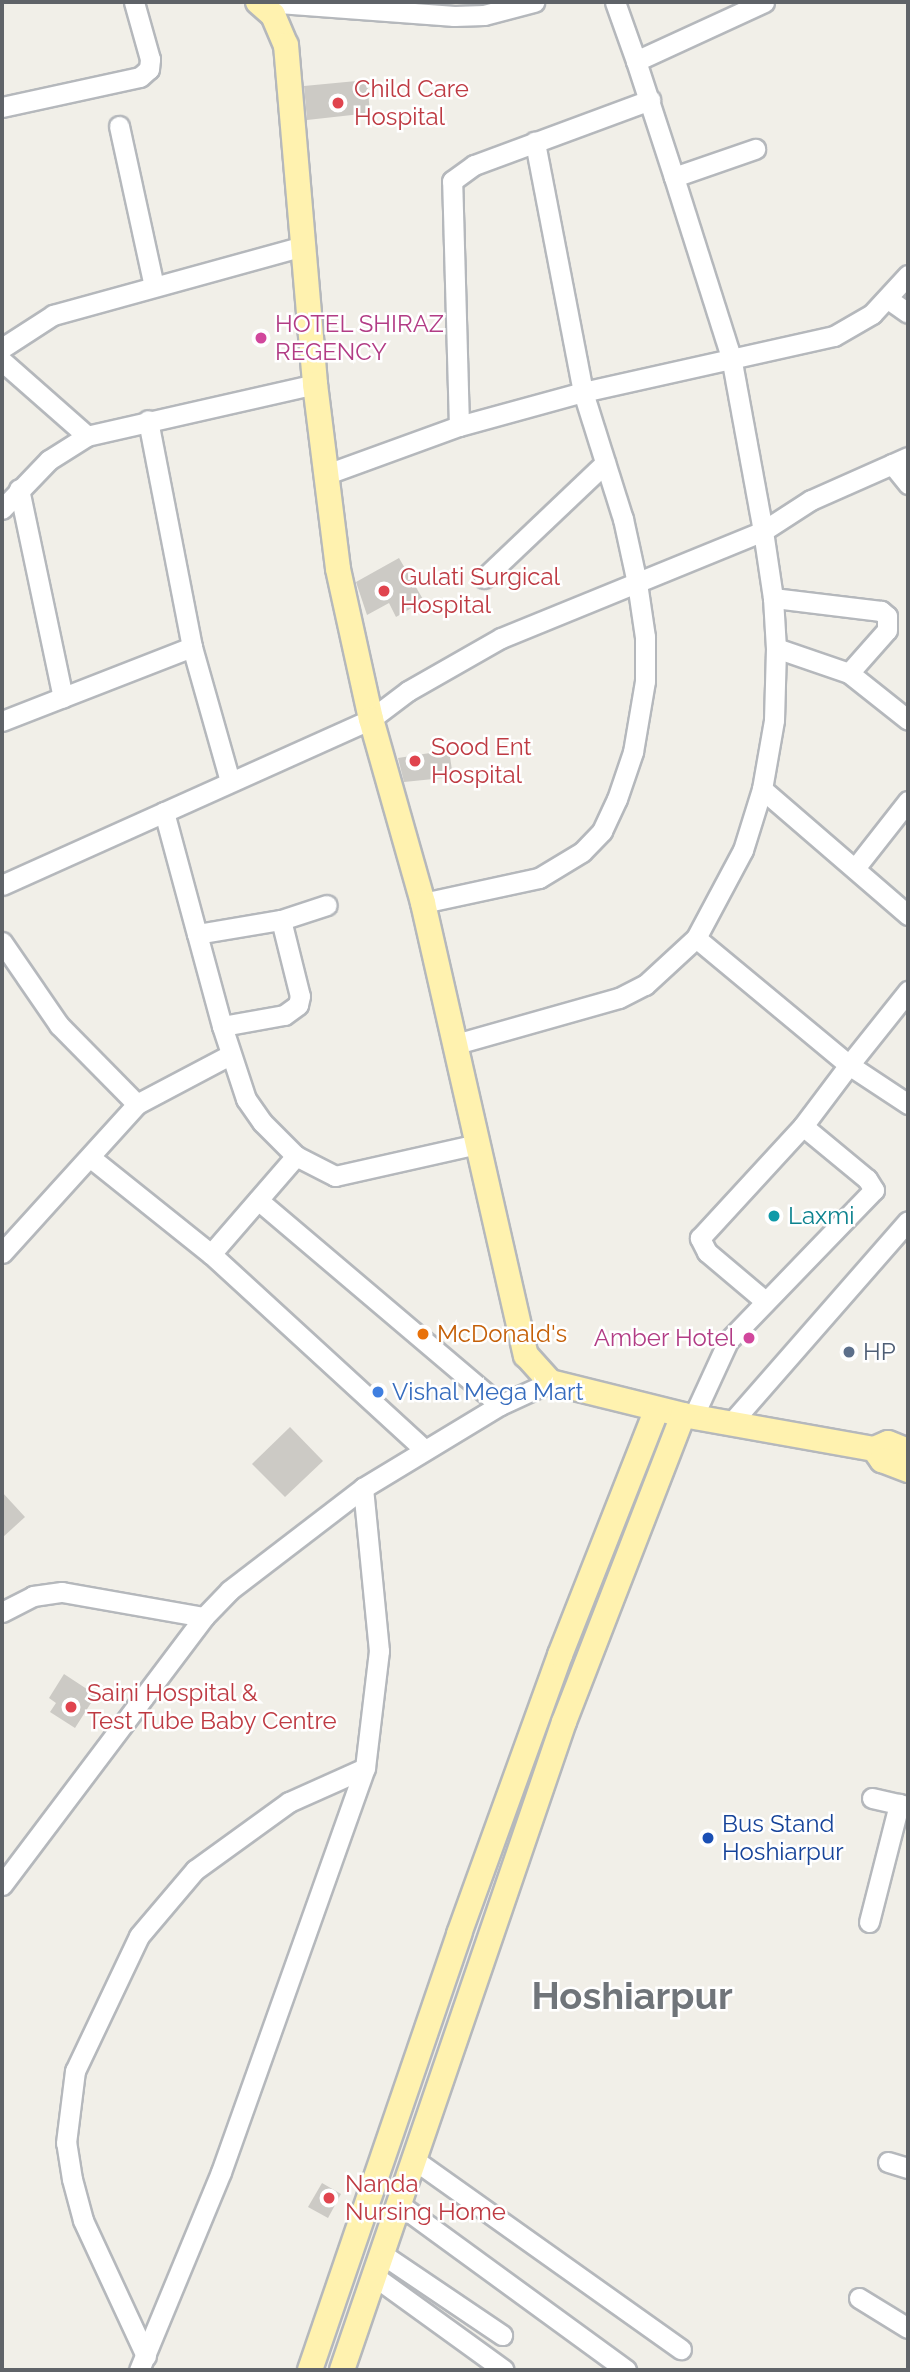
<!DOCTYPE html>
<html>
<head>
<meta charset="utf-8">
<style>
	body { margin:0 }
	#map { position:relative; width:910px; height:2372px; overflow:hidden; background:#f1efe8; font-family:Raleway,sans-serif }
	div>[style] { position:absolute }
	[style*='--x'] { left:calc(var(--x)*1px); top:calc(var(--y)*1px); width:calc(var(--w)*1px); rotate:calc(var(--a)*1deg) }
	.building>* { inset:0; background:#cccac5 }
	.roads { filter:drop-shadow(2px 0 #b5b8bc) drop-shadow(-2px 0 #b5b8bc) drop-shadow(0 2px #b5b8bc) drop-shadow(0 -2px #b5b8bc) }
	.minor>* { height:19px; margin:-9.5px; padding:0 9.5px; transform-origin:9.5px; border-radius:9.5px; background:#fff }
	.major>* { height:24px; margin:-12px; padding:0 12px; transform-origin:12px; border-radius:12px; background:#fff2af }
	.dots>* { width:19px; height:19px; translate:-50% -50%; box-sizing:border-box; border:4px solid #fff; border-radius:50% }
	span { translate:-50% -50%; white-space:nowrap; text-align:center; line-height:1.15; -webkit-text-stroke:5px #fff; paint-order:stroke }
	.health-label { font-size:24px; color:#be3a42 }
	.left { translate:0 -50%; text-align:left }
	.hotel-label { font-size:24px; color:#b23c85 }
	.right { translate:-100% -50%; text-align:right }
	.culture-label { font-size:24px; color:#0d838f }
	.food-label { font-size:24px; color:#c56008 }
	.service-label { font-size:24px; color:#4e5e75 }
	.shop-label { font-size:24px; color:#366cbe }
	.transit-label { font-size:24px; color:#164399 }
	.town-label { font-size:38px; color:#70757a; font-weight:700 }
	.frame { position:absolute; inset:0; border:4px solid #5f6368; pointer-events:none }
</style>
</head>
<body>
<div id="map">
	<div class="building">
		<div style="clip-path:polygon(367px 80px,370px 113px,307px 120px,304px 86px)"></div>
		<div style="clip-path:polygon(399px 558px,424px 601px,396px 617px,389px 603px,367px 615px,356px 582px)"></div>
		<div style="clip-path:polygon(449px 750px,453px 777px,404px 782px,398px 758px)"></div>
		<div style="clip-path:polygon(290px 1427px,323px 1461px,285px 1497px,252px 1464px)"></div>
		<div style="clip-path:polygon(2px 1492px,25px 1517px,2px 1538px)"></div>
		<div style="clip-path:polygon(64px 1674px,96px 1695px,75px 1728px,50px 1712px,56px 1703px,49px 1698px)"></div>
		<div style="clip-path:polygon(322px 2183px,341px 2194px,328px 2218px,308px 2207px)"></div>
	</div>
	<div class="roads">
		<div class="minor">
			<div style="--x:265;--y:2;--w:190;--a:4.2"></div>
			<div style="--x:454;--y:16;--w:30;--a:-2"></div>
			<div style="--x:484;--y:15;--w:52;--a:-14.6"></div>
			<div style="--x:615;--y:2;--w:63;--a:70.4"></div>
			<div style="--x:636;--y:61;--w:141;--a:-24.7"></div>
			<div style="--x:636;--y:61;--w:122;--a:71.9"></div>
			<div style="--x:674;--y:177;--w:86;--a:-19.1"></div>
			<div style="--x:2;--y:107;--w:141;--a:-12.3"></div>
			<div style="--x:140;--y:77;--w:12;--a:-42"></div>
			<div style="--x:149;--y:69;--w:10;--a:-84"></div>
			<div style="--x:150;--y:59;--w:59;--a:-105.7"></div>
			<div style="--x:119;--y:126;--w:164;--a:77.7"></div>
			<div style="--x:888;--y:299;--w:24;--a:35"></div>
			<div style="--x:2;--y:348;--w:61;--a:-32.9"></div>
			<div style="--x:53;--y:315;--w:260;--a:-15.4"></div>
			<div style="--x:2;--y:361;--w:113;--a:41.4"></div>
			<div style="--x:459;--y:426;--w:129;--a:-15.3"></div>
			<div style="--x:583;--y:392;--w:257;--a:-12.6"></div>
			<div style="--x:834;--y:336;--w:44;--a:-30.1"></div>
			<div style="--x:872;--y:314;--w:53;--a:-47.3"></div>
			<div style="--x:892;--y:464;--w:26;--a:51"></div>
			<div style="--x:327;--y:474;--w:140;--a:-20"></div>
			<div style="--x:459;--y:426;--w:245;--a:-91.6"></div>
			<div style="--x:452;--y:181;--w:27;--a:-36"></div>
			<div style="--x:474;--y:165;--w:188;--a:-20.3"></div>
			<div style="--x:19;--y:489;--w:213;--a:78.1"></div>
			<div style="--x:2;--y:509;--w:68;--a:-46.2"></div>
			<div style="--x:49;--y:460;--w:45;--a:-32.3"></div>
			<div style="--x:87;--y:436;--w:234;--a:-12.8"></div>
			<div style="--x:484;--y:578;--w:167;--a:-43.5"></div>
			<div style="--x:773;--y:598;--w:50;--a:86.6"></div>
			<div style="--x:776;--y:648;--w:77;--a:18.9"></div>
			<div style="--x:849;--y:673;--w:75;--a:38.5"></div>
			<div style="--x:192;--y:647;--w:139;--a:74.2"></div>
			<div style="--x:849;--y:673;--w:57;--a:-48.5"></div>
			<div style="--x:887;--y:630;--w:14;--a:-90"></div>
			<div style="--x:887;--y:616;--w:8;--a:-140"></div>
			<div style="--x:881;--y:611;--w:109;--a:-173.1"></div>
			<div style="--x:773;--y:598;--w:68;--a:-98.5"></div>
			<div style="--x:763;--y:531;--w:57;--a:-32.9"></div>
			<div style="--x:811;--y:500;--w:106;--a:-23.9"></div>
			<div style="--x:2;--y:721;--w:204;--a:-21.3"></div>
			<div style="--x:192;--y:647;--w:231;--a:-101"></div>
			<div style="--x:762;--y:789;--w:193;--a:40.8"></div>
			<div style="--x:164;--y:812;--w:126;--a:74.9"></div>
			<div style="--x:197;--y:934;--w:85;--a:-9.5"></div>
			<div style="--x:281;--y:920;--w:78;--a:76"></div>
			<div style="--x:300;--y:996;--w:9;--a:103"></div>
			<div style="--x:298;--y:1005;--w:17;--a:144"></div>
			<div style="--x:284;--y:1015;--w:63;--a:169.9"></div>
			<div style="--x:222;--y:1026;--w:77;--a:71.8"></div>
			<div style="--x:246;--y:1099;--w:28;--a:55"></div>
			<div style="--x:262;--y:1122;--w:48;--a:45"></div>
			<div style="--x:296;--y:1156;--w:44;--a:27.1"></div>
			<div style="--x:335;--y:1176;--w:146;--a:-12.7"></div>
			<div style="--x:856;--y:867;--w:84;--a:-51.8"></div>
			<div style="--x:2;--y:885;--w:405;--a:-24.2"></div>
			<div style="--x:371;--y:719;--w:46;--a:-37.1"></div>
			<div style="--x:408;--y:691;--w:107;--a:-29.7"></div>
			<div style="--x:501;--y:638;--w:283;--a:-22.2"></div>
			<div style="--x:763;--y:531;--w:177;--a:-100.4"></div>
			<div style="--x:731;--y:357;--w:189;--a:-107.6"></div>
			<div style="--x:423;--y:903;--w:119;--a:-12.2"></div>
			<div style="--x:539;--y:878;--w:50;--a:-31.2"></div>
			<div style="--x:582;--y:852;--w:29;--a:-46"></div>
			<div style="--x:602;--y:831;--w:35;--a:-65"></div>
			<div style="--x:617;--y:799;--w:50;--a:-71.2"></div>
			<div style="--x:633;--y:752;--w:72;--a:-80.4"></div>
			<div style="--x:645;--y:681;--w:44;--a:-90"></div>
			<div style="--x:645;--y:637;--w:55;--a:-98.4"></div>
			<div style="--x:637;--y:583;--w:66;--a:-102.3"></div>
			<div style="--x:623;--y:519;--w:133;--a:-107.5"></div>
			<div style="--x:583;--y:392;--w:255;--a:-100.9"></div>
			<div style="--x:281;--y:920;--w:48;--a:-18.1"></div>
			<div style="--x:197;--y:934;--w:95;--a:74.8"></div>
			<div style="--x:696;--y:938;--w:199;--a:39.7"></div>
			<div style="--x:849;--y:1065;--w:95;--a:-51.4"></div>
			<div style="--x:2;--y:942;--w:101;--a:55.5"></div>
			<div style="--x:59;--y:1025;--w:111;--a:45.4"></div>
			<div style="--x:456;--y:1044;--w:169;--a:-15.8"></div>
			<div style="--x:619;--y:998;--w:29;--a:-27"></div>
			<div style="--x:645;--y:985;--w:69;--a:-42.7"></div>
			<div style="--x:696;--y:938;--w:100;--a:-61.9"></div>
			<div style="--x:743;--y:850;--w:64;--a:-72.7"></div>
			<div style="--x:762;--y:789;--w:70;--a:-80.1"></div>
			<div style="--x:774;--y:720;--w:72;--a:-88.4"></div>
			<div style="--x:91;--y:1158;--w:154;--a:38.7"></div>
			<div style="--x:211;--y:1254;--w:290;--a:42.5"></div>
			<div style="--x:258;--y:1200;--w:317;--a:40.3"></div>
			<div style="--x:2;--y:1253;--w:201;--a:-47.8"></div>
			<div style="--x:137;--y:1104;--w:103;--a:-27.8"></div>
			<div style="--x:211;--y:1254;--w:130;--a:-49.1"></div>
			<div style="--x:765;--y:1301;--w:76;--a:-139.8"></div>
			<div style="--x:707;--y:1252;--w:16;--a:-117"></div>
			<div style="--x:700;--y:1238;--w:152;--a:-47.4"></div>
			<div style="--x:694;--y:1415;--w:81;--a:-65.3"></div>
			<div style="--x:728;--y:1341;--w:210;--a:-46"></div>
			<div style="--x:874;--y:1190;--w:13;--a:-122"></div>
			<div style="--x:867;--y:1179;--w:83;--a:-140.4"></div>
			<div style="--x:803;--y:1126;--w:76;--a:-53"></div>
			<div style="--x:849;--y:1065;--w:71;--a:33.5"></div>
			<div style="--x:732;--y:1422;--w:267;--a:-48.8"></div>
			<div style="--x:2;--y:1612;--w:35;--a:-27"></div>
			<div style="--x:33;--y:1596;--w:29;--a:-8"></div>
			<div style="--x:62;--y:1592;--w:144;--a:10"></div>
			<div style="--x:872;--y:1798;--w:37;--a:13"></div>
			<div style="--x:2;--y:1885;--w:336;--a:-53"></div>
			<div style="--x:204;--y:1617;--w:37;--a:-46"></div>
			<div style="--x:230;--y:1590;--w:168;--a:-37.5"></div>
			<div style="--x:363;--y:1488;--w:160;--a:-31.2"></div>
			<div style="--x:500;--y:1405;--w:55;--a:-24.7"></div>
			<div style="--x:869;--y:1922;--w:122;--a:-75.7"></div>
			<div style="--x:416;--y:2161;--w:325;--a:35.4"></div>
			<div style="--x:888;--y:2162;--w:21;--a:17"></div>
			<div style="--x:400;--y:2205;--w:280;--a:36.1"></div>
			<div style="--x:382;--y:2254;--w:145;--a:34"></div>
			<div style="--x:374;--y:2276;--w:160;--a:35.9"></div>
			<div style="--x:859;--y:2298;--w:57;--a:31.5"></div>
			<div style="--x:146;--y:2356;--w:150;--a:-114.9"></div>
			<div style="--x:83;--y:2220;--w:42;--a:-105"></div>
			<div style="--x:72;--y:2179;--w:36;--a:-99"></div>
			<div style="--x:66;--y:2143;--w:73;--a:-82.9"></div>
			<div style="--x:75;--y:2071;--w:149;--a:-64.6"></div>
			<div style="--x:139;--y:1936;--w:87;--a:-49.7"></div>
			<div style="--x:195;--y:1870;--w:116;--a:-35.9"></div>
			<div style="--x:289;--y:1802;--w:83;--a:-24.1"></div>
			<div style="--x:139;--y:2370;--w:214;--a:-67.5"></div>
			<div style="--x:221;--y:2172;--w:429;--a:-70.4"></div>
			<div style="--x:365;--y:1768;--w:118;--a:-83.2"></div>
			<div style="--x:379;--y:1651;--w:164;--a:-95.6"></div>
		</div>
		<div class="major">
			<div style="--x:258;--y:2;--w:20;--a:41"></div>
			<div style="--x:273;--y:15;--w:33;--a:67"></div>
			<div style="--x:286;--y:45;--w:340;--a:85.1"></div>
			<div style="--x:315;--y:384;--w:186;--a:82.9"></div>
			<div style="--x:338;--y:569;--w:154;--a:77.6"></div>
			<div style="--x:371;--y:719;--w:191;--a:74.2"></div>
			<div style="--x:423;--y:903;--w:464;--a:77.2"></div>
			<div style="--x:526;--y:1355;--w:36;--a:48"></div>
			<div style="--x:550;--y:1382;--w:137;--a:13.9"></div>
			<div style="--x:683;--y:1415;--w:194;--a:10.1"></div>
			<div style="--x:874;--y:1449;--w:15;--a:-23"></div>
			<div style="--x:888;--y:1443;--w:22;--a:22"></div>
			<div style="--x:874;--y:1449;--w:14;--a:54"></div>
			<div style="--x:882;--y:1460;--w:28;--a:21"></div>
			<div style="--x:310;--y:2370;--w:461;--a:-71.1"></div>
			<div style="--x:459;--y:1934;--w:297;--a:-70.1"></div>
			<div style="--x:560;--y:1655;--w:264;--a:-68.5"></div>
			<div style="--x:342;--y:2370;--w:685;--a:-71.09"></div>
			<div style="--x:564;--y:1722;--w:329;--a:-68.8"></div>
		</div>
	</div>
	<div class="dots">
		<div style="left:338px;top:103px;background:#e0444e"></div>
		<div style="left:261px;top:338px;background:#d1479c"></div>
		<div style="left:384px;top:591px;background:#e0444e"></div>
		<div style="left:415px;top:761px;background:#e0444e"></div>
		<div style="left:774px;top:1216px;background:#0f9aa8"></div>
		<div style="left:423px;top:1334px;background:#e8710a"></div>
		<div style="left:749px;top:1338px;background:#d1479c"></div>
		<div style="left:849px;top:1352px;background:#5c6f8a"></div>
		<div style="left:378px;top:1392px;background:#3f7fe0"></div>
		<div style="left:71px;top:1707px;background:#e0444e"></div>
		<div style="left:708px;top:1838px;background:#1a4fb4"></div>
		<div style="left:329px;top:2198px;background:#e0444e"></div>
	</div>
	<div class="health-label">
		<span class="left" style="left:354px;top:103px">Child Care<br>Hospital</span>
		<span class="left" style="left:400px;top:591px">Gulati Surgical<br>Hospital</span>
		<span class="left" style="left:431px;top:761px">Sood Ent<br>Hospital</span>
		<span class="left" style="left:87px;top:1707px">Saini Hospital &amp;<br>Test Tube Baby Centre</span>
		<span class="left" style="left:345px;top:2198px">Nanda<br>Nursing Home</span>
	</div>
	<div class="hotel-label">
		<span class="left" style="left:275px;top:338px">HOTEL SHIRAZ<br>REGENCY</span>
		<span class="right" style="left:735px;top:1338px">Amber Hotel</span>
	</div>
	<div class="culture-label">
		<span class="left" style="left:788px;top:1216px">Laxmi</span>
	</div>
	<div class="food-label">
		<span class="left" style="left:437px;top:1334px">McDonald's</span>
	</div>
	<div class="service-label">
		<span class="left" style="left:863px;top:1352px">HP</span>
	</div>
	<div class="shop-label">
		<span class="left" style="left:392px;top:1392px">Vishal Mega Mart</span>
	</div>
	<div class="transit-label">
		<span class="left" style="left:722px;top:1838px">Bus Stand<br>Hoshiarpur</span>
	</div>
	<div class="town-label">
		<span style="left:632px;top:1996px">Hoshiarpur</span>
	</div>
	<div class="frame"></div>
</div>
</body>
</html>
